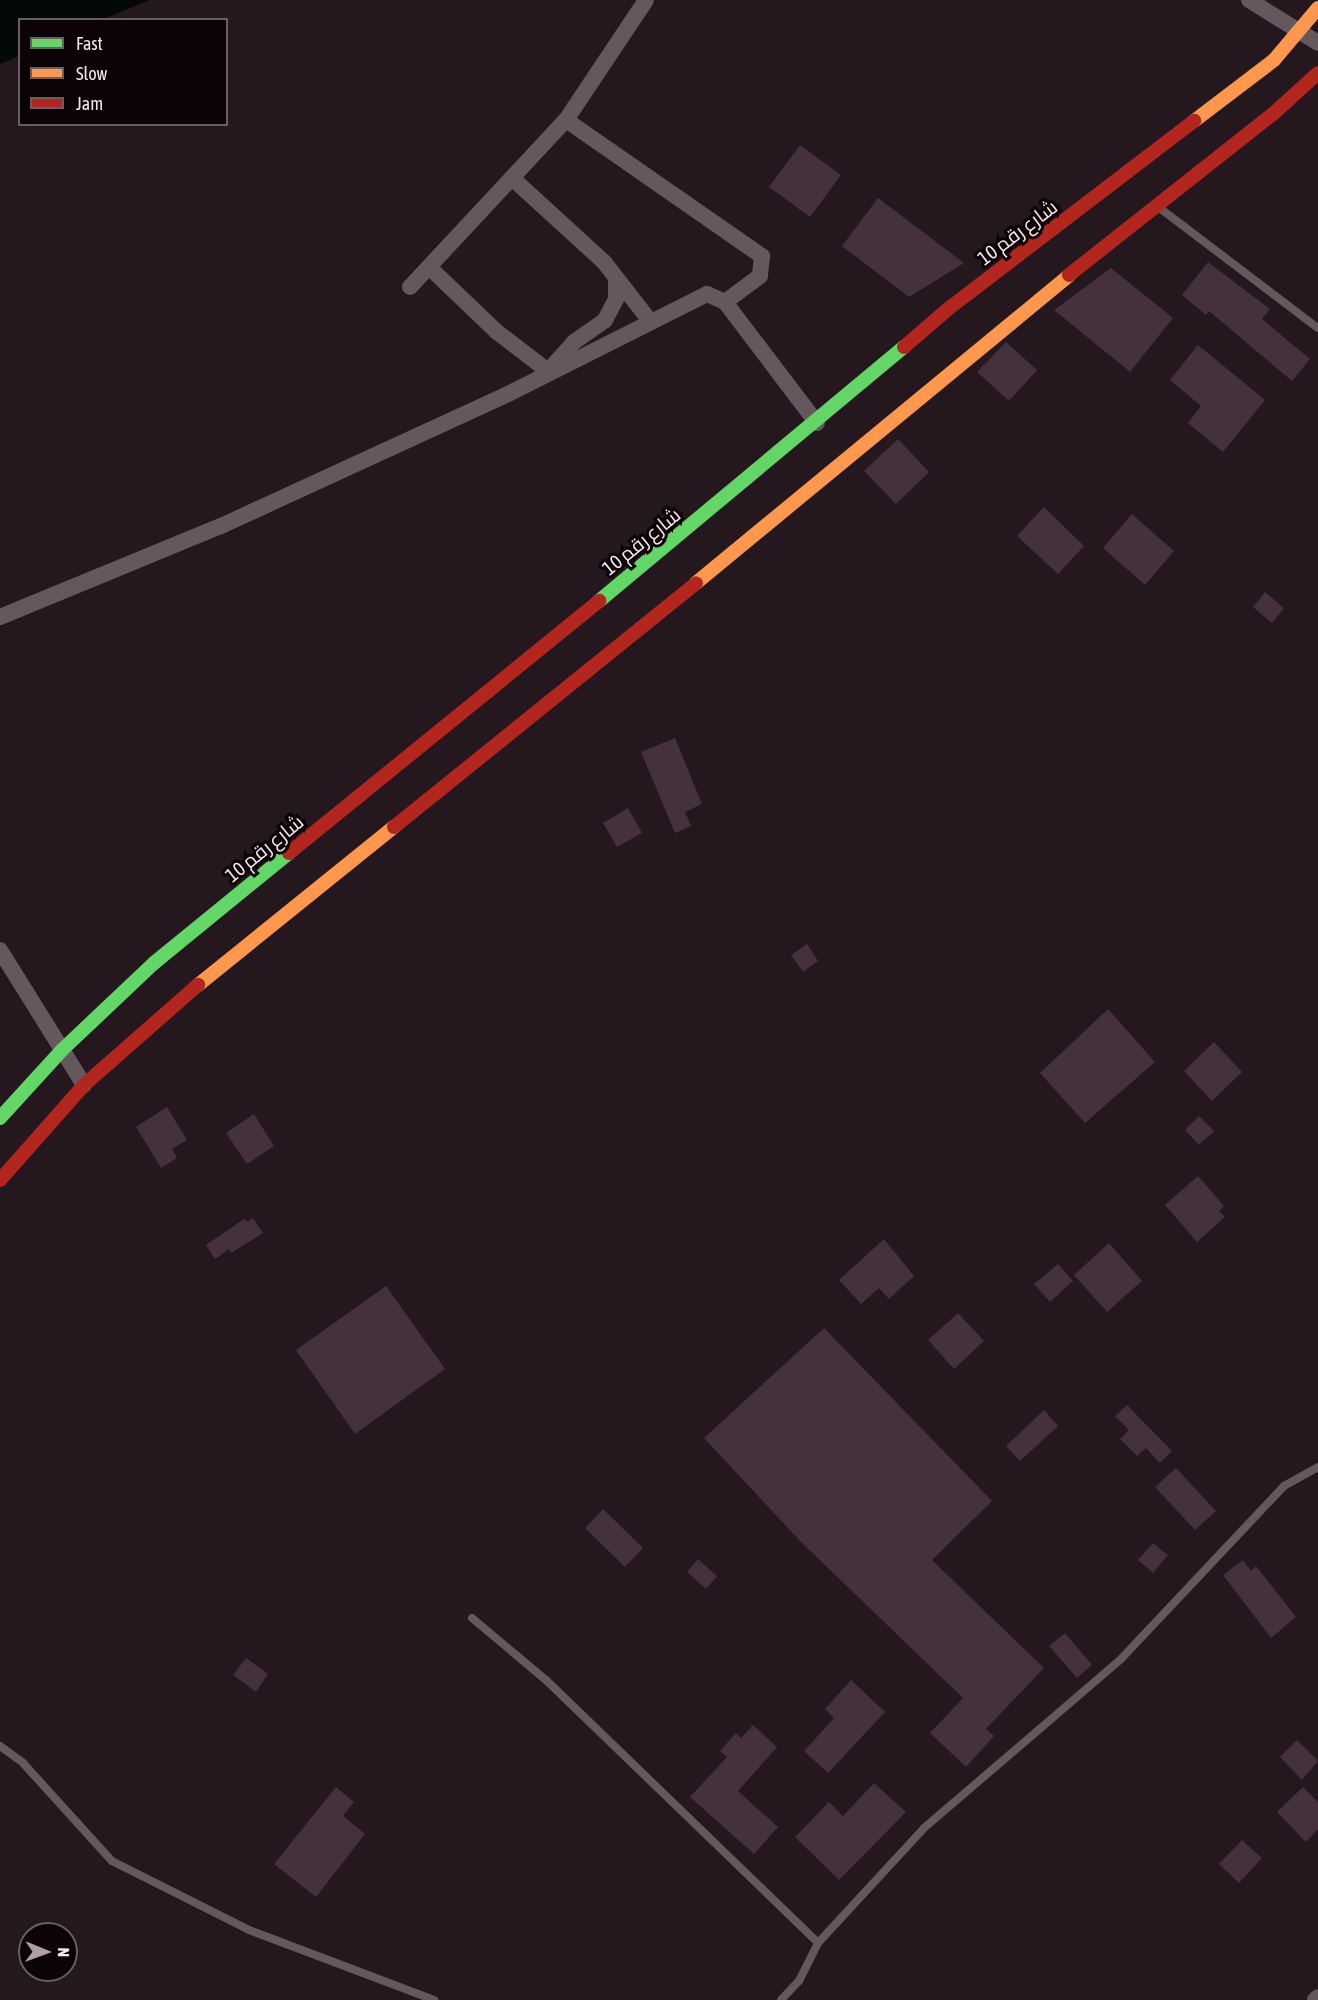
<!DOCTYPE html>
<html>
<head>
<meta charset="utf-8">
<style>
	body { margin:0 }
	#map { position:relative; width:1318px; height:2000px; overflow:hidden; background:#24171e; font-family:"Asap Condensed",Cairo,sans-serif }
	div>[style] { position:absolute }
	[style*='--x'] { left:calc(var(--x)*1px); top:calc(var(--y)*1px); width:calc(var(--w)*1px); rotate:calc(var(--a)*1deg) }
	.water>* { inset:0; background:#030809 }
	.building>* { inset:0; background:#45303d }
	.lane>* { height:8px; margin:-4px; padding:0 4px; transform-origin:4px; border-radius:4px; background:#64575e }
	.street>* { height:16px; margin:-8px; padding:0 8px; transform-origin:8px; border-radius:8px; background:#64575e }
	.fast>* { height:14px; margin:-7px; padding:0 7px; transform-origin:7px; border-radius:7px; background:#63d668 }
	.slow>* { height:14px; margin:-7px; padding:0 7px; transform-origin:7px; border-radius:7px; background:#ff974d }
	.jam>* { height:14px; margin:-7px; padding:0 7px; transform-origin:7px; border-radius:7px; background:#b3261e }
	span { translate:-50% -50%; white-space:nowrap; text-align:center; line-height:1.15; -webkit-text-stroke:6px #0c0307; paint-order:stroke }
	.street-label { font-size:20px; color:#f8e6ee }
	.legend { position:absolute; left:18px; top:18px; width:210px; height:108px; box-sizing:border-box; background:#0c0307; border:2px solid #6a5e63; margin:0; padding:8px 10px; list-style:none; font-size:18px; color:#f8e6ee }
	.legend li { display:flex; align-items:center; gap:12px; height:30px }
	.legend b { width:30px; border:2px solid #6a5e63 }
	.north { position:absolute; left:18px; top:1922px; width:60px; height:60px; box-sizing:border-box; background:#0c0307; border:2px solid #6a5e63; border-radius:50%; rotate:91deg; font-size:16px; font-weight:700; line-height:24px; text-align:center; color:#f8e6ee }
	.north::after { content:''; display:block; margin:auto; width:21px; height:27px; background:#ae9ea5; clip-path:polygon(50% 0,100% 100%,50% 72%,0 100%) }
</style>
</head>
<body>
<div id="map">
	<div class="water">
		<div style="clip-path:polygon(0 0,149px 0,104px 19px,20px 20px,19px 56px,0 64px)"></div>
	</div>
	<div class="building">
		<div style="clip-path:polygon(800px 145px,841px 175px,810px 217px,769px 187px)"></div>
		<div style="clip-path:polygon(878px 198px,964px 263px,909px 297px,842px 246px)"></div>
		<div style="clip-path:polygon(1208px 262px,1270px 309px,1262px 319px,1310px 359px,1292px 381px,1209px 311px,1206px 315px,1182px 295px)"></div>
		<div style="clip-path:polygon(1111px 268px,1173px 318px,1130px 372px,1054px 310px)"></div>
		<div style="clip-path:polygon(1006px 342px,1037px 370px,1009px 401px,977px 372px)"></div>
		<div style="clip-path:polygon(1198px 345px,1265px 400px,1223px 452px,1188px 423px,1201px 406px,1170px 380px)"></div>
		<div style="clip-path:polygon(898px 439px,929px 472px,896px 504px,864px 471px)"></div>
		<div style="clip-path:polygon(1044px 507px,1084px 546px,1058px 574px,1017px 536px)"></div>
		<div style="clip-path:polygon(1132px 514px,1174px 551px,1145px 585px,1103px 548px)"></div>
		<div style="clip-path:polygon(1265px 592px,1284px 608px,1272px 623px,1253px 607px)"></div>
		<div style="clip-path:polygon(675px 738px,702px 804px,685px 812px,691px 826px,675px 833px,641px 752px)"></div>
		<div style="clip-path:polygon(628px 808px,642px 833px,617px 847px,603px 823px)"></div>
		<div style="clip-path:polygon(807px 944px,818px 961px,803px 972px,791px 955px)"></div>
		<div style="clip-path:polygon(1108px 1009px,1155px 1062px,1085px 1123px,1040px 1073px)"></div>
		<div style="clip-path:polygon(1214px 1042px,1242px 1072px,1212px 1101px,1184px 1071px)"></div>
		<div style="clip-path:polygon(167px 1107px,187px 1140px,172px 1149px,177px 1158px,161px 1168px,136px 1127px)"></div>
		<div style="clip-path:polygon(254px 1114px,274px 1146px,247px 1164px,226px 1133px)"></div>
		<div style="clip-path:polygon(1199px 1116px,1214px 1131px,1199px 1145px,1185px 1130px)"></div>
		<div style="clip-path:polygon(1198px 1176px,1224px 1206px,1219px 1211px,1225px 1217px,1197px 1242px,1165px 1205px)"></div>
		<div style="clip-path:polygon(253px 1218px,263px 1233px,231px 1253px,229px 1249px,215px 1259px,206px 1245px,244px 1219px,247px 1222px)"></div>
		<div style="clip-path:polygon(884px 1239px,914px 1276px,889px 1299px,879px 1288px,861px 1304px,839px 1280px)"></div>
		<div style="clip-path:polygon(1109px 1243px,1142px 1281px,1107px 1312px,1074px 1275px)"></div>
		<div style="clip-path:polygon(1058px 1264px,1073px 1281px,1050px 1302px,1034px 1284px)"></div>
		<div style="clip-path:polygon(386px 1286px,445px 1369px,355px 1434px,296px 1350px)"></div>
		<div style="clip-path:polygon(958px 1313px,984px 1341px,954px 1369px,928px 1340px)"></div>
		<div style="clip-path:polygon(824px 1328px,992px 1501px,932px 1560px,1044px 1668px,986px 1729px,994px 1736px,966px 1767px,930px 1733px,963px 1698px,801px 1542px,704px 1438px)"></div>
		<div style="clip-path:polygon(1127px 1405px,1172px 1451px,1160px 1463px,1146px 1448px,1137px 1456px,1120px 1439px,1129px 1430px,1115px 1416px)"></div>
		<div style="clip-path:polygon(1044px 1410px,1058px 1426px,1020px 1461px,1006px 1446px)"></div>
		<div style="clip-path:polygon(1176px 1468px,1216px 1511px,1195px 1530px,1155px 1487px)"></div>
		<div style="clip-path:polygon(603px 1509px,643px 1548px,625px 1567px,585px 1528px)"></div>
		<div style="clip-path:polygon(1153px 1543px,1168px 1555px,1153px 1573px,1138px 1560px)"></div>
		<div style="clip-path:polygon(698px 1559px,717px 1576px,706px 1589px,687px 1572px)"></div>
		<div style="clip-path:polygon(1243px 1560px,1251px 1571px,1256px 1566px,1296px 1617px,1271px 1638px,1223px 1575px)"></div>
		<div style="clip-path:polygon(1065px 1633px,1092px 1665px,1077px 1678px,1049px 1646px)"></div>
		<div style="clip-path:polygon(246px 1658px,268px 1674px,256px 1692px,233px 1675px)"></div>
		<div style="clip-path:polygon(851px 1680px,885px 1712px,828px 1773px,804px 1751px,834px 1718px,825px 1709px)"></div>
		<div style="clip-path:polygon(753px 1725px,777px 1747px,738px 1791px,778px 1827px,754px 1854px,690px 1797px,727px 1757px,720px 1751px,736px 1733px,741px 1738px)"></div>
		<div style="clip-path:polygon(1297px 1740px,1318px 1761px,1302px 1780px,1280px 1757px)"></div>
		<div style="clip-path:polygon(874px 1783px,906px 1812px,839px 1880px,795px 1837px,829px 1802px,843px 1816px)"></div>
		<div style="clip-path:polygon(336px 1787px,354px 1802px,343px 1816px,365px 1834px,316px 1897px,274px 1864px)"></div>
		<div style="clip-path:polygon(1303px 1787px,1318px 1802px,1318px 1829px,1306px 1842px,1277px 1812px)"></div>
		<div style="clip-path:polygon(1242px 1840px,1262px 1858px,1239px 1883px,1219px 1864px)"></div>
	</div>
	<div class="lane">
		<div style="--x:1157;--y:206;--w:202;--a:37.2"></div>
		<div style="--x:472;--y:1618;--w:97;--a:40"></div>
		<div style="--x:546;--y:1680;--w:378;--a:44"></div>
		<div style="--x:0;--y:1746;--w:29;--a:36"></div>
		<div style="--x:23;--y:1763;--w:132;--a:47.8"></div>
		<div style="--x:112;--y:1861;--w:153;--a:26.7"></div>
		<div style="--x:249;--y:1930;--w:198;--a:20.7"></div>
		<div style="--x:781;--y:2000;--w:26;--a:-47"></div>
		<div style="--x:799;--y:1981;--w:42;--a:-63.4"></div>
		<div style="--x:818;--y:1943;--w:156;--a:-47.3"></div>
		<div style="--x:924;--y:1828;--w:260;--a:-40.6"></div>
		<div style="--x:1121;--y:1659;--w:238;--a:-46.7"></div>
		<div style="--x:1284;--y:1486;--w:39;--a:-29"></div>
	</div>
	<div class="street">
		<div style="--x:1249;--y:0;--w:81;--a:31.9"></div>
		<div style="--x:566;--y:120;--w:239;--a:34.8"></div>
		<div style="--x:762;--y:256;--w:20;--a:96"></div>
		<div style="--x:760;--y:276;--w:44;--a:143.4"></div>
		<div style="--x:512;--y:178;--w:125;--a:42.4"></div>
		<div style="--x:604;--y:262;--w:75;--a:52.1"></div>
		<div style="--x:429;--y:267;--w:94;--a:43.7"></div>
		<div style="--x:497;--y:332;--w:64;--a:37.4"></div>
		<div style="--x:548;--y:371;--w:39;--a:-48"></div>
		<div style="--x:574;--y:342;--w:38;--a:-35"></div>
		<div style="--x:605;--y:320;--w:24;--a:-62"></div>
		<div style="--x:616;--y:299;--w:20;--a:-90"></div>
		<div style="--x:410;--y:287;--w:229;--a:-47"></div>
		<div style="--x:566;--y:120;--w:144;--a:-56.3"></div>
		<div style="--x:0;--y:617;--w:239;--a:-22.4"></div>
		<div style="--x:221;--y:526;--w:316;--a:-24.7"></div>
		<div style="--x:508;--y:394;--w:223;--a:-26.7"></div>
		<div style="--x:707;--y:294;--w:20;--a:24"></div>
		<div style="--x:725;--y:302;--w:152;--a:52.8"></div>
		<div style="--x:0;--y:950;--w:159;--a:58.1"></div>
		<div style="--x:1315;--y:2000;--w:4;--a:-45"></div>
	</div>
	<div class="fast">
		<div style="--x:599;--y:601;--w:397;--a:-39.8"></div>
		<div style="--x:0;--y:1118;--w:92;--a:-47.6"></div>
		<div style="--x:62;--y:1050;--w:127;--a:-43.4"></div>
		<div style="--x:154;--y:963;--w:174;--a:-39.2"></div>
	</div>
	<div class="slow">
		<div style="--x:1194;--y:121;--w:101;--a:-37.3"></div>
		<div style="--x:1274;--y:60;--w:68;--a:-49.8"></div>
		<div style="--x:696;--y:583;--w:484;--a:-39.5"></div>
		<div style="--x:198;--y:985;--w:252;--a:-38.9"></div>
	</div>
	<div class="jam">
		<div style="--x:1069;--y:275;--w:260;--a:-38.3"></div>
		<div style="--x:1273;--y:114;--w:61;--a:-42.3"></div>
		<div style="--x:904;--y:347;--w:58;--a:-40.8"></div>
		<div style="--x:948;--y:309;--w:310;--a:-37.4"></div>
		<div style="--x:394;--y:827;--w:388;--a:-38.9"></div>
		<div style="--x:289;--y:853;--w:400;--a:-39.1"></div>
		<div style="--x:0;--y:1180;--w:127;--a:-48.5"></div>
		<div style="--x:84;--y:1085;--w:152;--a:-41.3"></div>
	</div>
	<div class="street-label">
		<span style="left:1017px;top:232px;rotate:-37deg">شارع رقم 10</span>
		<span style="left:641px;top:541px;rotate:-39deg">شارع رقم 10</span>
		<span style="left:264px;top:848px;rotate:-39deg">شارع رقم 10</span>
	</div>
	<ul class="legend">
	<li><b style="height:8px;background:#63d668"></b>Fast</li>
	<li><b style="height:8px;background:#ff974d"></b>Slow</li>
	<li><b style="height:8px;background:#b3261e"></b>Jam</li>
	</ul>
	<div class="north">N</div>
</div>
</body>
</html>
